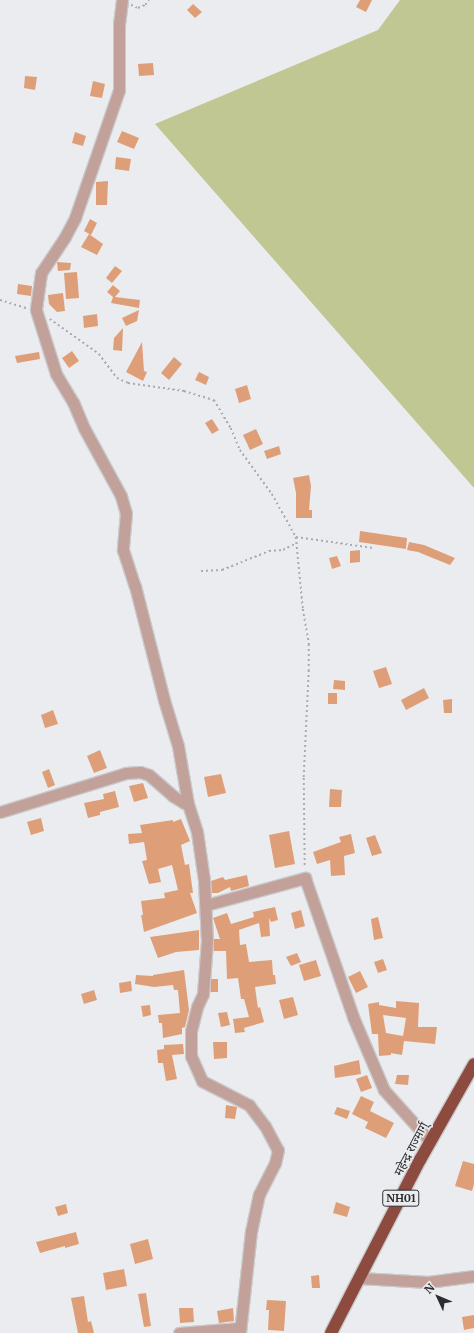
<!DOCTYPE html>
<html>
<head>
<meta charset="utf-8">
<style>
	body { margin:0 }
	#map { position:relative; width:474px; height:1333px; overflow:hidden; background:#ebecef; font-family:Merriweather,"Noto Sans Devanagari",serif }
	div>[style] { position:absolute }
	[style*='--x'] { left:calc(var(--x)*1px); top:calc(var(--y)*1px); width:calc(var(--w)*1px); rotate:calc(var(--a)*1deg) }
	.green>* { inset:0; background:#c1c792 }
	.building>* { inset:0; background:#de9f78 }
	.path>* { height:1.5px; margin-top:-0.75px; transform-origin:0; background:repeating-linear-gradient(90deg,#aaabae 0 2px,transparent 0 5px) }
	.roads { filter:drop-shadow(1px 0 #c9cacc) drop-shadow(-1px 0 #c9cacc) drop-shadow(0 1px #c9cacc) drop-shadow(0 -1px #c9cacc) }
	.street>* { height:11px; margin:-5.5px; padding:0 5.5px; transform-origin:5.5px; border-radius:5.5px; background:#c3a19b }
	.highway>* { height:12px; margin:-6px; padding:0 6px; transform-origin:6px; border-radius:6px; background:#8d4b3f }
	span { translate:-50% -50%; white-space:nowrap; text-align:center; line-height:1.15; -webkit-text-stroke:3px #ebecef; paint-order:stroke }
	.shield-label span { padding:1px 3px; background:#ebecef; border:1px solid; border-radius:3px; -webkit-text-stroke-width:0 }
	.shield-label { font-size:11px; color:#2c2d2e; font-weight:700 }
	.street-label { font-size:12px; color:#2c2d2e }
	.north { position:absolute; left:418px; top:1277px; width:40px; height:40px; -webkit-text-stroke:3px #ebecef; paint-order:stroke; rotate:314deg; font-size:11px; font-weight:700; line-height:16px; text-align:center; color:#2c2d2e }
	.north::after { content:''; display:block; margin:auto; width:14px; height:18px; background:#2c2d2e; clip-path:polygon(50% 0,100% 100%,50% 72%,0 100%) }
</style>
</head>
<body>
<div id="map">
	<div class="green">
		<div style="clip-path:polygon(400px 0,474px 0,474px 488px,155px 124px,378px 30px)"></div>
	</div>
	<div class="building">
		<div style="clip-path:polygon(360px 0,372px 0,366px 12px,356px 7px)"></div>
		<div style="clip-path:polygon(193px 4px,202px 12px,195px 18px,187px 10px)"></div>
		<div style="clip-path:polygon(153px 63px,154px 75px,139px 76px,138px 64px)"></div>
		<div style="clip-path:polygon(25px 76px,37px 77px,35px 90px,24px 88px)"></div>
		<div style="clip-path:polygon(93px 81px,105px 84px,102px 98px,90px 96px)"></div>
		<div style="clip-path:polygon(122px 131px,139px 138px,134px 149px,117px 142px)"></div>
		<div style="clip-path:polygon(75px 132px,86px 136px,83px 146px,72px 143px)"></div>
		<div style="clip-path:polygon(116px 157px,131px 159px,129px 171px,115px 169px)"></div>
		<div style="clip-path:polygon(108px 181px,107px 205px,96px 205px,96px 182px)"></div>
		<div style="clip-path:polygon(90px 219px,97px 223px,91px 235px,84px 231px)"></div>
		<div style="clip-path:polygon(89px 234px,103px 244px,97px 255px,81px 247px)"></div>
		<div style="clip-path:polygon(57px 262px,71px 263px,70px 270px,58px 271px)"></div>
		<div style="clip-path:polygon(115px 266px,122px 271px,112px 283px,106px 278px)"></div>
		<div style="clip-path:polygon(77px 272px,79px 298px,66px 299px,64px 273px)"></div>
		<div style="clip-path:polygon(18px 284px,32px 286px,31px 296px,17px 294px)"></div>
		<div style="clip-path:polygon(113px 285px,120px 291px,115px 297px,140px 300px,139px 308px,111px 303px,113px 297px,107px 292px)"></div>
		<div style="clip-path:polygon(63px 293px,65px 311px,57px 312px,49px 304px,48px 295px)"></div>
		<div style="clip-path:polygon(139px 310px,137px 321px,126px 326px,122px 318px)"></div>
		<div style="clip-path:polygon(97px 314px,98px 326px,84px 328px,83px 316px)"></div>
		<div style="clip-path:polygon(123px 328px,122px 351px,113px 350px,114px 338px)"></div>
		<div style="clip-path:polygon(142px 342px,144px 371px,147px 372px,143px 381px,126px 372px)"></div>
		<div style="clip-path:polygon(72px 351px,79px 361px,69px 368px,62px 358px)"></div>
		<div style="clip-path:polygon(39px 352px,40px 359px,17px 363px,15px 356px)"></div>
		<div style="clip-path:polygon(174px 357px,182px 364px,169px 380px,161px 373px)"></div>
		<div style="clip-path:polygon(199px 372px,209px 377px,206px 385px,195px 380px)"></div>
		<div style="clip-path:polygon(247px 385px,251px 399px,239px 403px,235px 389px)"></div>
		<div style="clip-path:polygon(212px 419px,219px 430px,212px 434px,205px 423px)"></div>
		<div style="clip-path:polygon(256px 429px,263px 444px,250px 450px,243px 435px)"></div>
		<div style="clip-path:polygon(279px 446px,281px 454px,267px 459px,264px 451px)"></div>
		<div style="clip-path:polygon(309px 475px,311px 486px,309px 510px,312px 510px,312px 518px,296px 518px,296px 493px,293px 478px)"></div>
		<div style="clip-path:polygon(360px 531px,407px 538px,406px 549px,359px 542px)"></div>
		<div style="clip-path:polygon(409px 542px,424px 545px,455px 558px,450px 565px,418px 552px,407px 550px)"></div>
		<div style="clip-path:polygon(360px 550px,360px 562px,350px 563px,350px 551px)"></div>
		<div style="clip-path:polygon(337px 556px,341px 566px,332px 569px,329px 558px)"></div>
		<div style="clip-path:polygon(386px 667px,392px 684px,379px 688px,373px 671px)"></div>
		<div style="clip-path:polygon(334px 680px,345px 681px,345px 690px,333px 689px)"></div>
		<div style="clip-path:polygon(424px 688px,429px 698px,406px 710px,401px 700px)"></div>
		<div style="clip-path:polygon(328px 693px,337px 693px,337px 704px,328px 704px)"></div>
		<div style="clip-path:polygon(452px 699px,452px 713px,444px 713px,443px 700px)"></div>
		<div style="clip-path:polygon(53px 710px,58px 724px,45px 728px,41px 715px)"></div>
		<div style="clip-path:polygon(100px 750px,107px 768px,94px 773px,87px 756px)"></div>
		<div style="clip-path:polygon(49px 769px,55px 785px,48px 788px,42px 772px)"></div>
		<div style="clip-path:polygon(221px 774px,226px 793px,208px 797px,204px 777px)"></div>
		<div style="clip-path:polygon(143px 783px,148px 798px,134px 802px,129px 786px)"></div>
		<div style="clip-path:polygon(330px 789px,342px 790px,341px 807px,329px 807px)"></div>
		<div style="clip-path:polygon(115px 791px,119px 807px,100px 812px,100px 815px,88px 818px,84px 803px,104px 799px,103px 794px)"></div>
		<div style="clip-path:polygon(41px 818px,44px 831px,31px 835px,27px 822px)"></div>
		<div style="clip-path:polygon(181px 819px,190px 841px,181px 845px,185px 865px,189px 864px,193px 893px,190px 893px,197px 913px,144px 932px,141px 915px,143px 915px,141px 901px,165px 898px,164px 893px,178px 890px,172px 865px,158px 869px,161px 882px,149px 884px,142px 861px,147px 860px,144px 842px,129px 844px,128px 834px,142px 833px,140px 825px,173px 820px,173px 822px)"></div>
		<div style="clip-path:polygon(289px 831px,295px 864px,275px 868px,269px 835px)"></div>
		<div style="clip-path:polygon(351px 834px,355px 853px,344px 856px,345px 875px,331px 876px,330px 860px,317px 864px,313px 852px,341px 842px,339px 837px)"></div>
		<div style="clip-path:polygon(375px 835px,382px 853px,372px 856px,366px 838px)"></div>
		<div style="clip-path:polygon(247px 875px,249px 886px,231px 891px,230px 887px,218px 893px,212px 893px,211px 881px,223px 877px,225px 880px)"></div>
		<div style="clip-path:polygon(275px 907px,278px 920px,271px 922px,269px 918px,270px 936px,261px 937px,259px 923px,239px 930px,240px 945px,246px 944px,249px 962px,272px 960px,273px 975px,275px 975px,276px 984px,255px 987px,258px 1008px,260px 1007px,264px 1022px,244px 1028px,245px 1032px,235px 1033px,233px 1019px,249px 1017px,244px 999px,241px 999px,238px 978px,227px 979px,226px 951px,214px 951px,214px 939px,220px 939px,213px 918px,227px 913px,231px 924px,254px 917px,253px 912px)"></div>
		<div style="clip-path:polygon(301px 910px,305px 926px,295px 929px,291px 913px)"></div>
		<div style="clip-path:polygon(378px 917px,383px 938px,374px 940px,371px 919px)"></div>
		<div style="clip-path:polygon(199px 930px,199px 950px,176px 952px,158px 958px,150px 937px)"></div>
		<div style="clip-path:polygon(297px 953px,301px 962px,291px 966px,286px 957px)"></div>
		<div style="clip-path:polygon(383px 959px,387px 970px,378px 973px,374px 962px)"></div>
		<div style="clip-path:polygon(316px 960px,321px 976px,304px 981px,299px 965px)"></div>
		<div style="clip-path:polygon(184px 970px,189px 1010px,185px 1027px,182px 1028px,182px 1034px,163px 1038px,162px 1023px,159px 1023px,158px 1015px,180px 1013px,178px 990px,174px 990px,173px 985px,154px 987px,135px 984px,136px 975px,153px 976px,153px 975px)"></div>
		<div style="clip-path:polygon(360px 971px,368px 987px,356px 993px,348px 977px)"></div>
		<div style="clip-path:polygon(211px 979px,218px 979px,218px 992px,210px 992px)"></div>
		<div style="clip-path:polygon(131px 981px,132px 991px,120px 993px,119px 983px)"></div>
		<div style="clip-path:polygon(94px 990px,97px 1000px,84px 1004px,81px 994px)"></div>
		<div style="clip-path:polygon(293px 997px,298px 1015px,284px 1019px,279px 1000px)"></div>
		<div style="clip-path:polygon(evenodd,396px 1001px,419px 1003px,418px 1027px,437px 1027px,435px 1044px,404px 1041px,402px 1055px,391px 1053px,391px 1055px,379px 1056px,378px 1034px,372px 1034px,368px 1004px,379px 1002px,379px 1005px,396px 1008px,396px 1001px,383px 1015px,406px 1018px,403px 1036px,386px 1033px,383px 1015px)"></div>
		<div style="clip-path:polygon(150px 1005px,151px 1015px,143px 1017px,141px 1006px)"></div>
		<div style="clip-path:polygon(227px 1012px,230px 1025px,221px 1027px,218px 1013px)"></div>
		<div style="clip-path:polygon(213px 1042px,227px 1042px,227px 1058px,214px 1059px)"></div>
		<div style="clip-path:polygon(183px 1044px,184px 1054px,172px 1055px,177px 1079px,166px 1081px,163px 1063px,158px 1063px,157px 1050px,164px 1049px,164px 1045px)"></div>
		<div style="clip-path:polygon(359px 1060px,361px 1074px,335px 1078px,334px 1066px)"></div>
		<div style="clip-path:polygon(367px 1075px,372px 1088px,361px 1092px,356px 1079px)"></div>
		<div style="clip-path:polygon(397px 1075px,409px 1075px,408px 1085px,395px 1084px)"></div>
		<div style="clip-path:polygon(361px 1096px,374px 1102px,370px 1111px,394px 1123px,386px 1138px,365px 1128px,368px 1122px,352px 1114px)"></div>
		<div style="clip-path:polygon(226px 1105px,237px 1107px,235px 1119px,225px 1118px)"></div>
		<div style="clip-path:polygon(337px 1107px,350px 1111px,347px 1119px,334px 1114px)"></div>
		<div style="clip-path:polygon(463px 1161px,474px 1164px,474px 1184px,472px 1191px,455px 1186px)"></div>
		<div style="clip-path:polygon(336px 1202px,350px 1207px,347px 1217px,333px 1213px)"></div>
		<div style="clip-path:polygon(66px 1204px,68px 1213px,58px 1216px,55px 1207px)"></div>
		<div style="clip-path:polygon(76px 1232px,79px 1244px,65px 1248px,65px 1246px,40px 1253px,36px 1242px)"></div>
		<div style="clip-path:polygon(148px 1239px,153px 1259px,135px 1264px,130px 1244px)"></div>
		<div style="clip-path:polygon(124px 1269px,127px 1286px,106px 1290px,103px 1273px)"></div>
		<div style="clip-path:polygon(319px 1275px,320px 1288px,312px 1288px,311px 1276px)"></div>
		<div style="clip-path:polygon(146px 1293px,151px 1326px,144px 1327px,138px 1294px)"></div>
		<div style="clip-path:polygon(84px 1296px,88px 1322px,91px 1321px,94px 1333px,78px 1333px,71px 1298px)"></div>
		<div style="clip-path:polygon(267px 1300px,286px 1301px,284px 1331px,268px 1330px,269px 1310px,266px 1310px)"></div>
		<div style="clip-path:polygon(179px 1308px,193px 1308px,194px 1322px,180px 1323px)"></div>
		<div style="clip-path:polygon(233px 1308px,234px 1321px,219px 1323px,217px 1311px)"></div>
		<div style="clip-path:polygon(474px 1315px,474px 1328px,464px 1330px,462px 1317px)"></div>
	</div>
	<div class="path">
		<div style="--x:131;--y:5;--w:8;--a:23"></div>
		<div style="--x:138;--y:8;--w:8;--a:-23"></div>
		<div style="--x:145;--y:5;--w:6;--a:-51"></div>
		<div style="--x:0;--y:300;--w:28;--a:17"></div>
		<div style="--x:50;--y:319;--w:60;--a:35.5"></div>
		<div style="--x:99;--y:354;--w:30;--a:53"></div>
		<div style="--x:117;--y:378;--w:12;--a:24"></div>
		<div style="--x:128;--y:383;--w:57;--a:8.1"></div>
		<div style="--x:184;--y:391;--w:31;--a:17"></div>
		<div style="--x:214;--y:400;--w:33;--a:59"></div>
		<div style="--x:231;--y:428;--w:24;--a:68"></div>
		<div style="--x:240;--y:450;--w:54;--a:54"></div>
		<div style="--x:272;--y:494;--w:49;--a:60.8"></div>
		<div style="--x:296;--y:537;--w:72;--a:84.4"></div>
		<div style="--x:303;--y:609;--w:36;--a:80"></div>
		<div style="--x:309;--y:644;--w:26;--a:90"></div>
		<div style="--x:309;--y:670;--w:108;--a:92.7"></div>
		<div style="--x:304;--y:778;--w:90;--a:89.4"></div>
		<div style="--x:296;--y:537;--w:78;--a:8.1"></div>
		<div style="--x:201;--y:571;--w:21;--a:-3"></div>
		<div style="--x:222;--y:570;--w:51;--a:-22"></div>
		<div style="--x:269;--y:551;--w:14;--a:-4"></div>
		<div style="--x:283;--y:550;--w:16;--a:-27"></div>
	</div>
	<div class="roads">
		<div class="street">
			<div style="--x:122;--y:0;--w:24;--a:97"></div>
			<div style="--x:119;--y:24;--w:66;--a:90"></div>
			<div style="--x:119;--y:90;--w:135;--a:109"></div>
			<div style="--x:75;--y:218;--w:21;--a:118"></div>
			<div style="--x:65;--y:237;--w:43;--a:123.7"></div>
			<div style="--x:41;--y:273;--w:37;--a:98"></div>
			<div style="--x:36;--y:310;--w:67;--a:72.6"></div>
			<div style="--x:56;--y:374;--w:33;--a:59"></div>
			<div style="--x:73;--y:402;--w:28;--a:67"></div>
			<div style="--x:84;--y:428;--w:77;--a:61.4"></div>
			<div style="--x:121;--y:496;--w:18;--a:74"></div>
			<div style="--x:126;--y:513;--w:37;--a:95"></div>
			<div style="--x:123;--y:550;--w:38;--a:72"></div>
			<div style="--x:135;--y:586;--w:118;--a:75.7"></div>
			<div style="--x:164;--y:700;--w:48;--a:73.1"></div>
			<div style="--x:178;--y:746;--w:59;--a:80.2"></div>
			<div style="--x:188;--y:804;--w:29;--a:72"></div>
			<div style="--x:197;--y:832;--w:49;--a:81.7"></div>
			<div style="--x:204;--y:880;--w:61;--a:87.2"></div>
			<div style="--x:207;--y:941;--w:53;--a:94.3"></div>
			<div style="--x:203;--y:994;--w:14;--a:115"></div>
			<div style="--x:197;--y:1007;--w:25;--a:104"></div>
			<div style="--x:191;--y:1031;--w:25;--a:90"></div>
			<div style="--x:191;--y:1056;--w:27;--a:66"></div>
			<div style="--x:202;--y:1081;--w:53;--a:27.1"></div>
			<div style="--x:249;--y:1105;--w:26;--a:53"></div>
			<div style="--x:265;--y:1126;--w:27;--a:62"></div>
			<div style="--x:278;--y:1150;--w:13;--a:103"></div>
			<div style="--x:275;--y:1163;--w:35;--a:117"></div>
			<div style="--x:259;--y:1194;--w:38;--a:102"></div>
			<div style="--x:251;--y:1231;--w:103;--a:96.2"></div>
			<div style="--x:0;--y:812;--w:132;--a:-17.2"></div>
			<div style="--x:126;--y:773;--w:14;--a:-4"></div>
			<div style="--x:140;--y:772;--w:9;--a:18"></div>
			<div style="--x:149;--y:775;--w:32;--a:41"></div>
			<div style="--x:173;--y:796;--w:13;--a:32"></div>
			<div style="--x:184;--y:803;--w:4;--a:14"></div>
			<div style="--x:206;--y:905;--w:103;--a:-15.3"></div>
			<div style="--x:305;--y:878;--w:147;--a:70.9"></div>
			<div style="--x:353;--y:1017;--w:79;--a:67"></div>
			<div style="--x:384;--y:1090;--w:69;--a:48"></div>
			<div style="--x:360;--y:1278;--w:68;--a:3.4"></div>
			<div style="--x:428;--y:1282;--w:46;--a:-7.4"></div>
			<div style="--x:179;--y:1333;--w:61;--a:-4.7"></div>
		</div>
		<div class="highway">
			<div style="--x:331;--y:1333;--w:195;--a:-62.8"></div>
			<div style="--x:420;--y:1160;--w:110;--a:-60.6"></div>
		</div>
	</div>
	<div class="shield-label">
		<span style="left:401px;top:1198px">NH01</span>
	</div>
	<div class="street-label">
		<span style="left:411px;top:1149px;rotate:-62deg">महेन्द्र राज्मार्ग्</span>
	</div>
	<div class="north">N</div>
</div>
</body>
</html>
